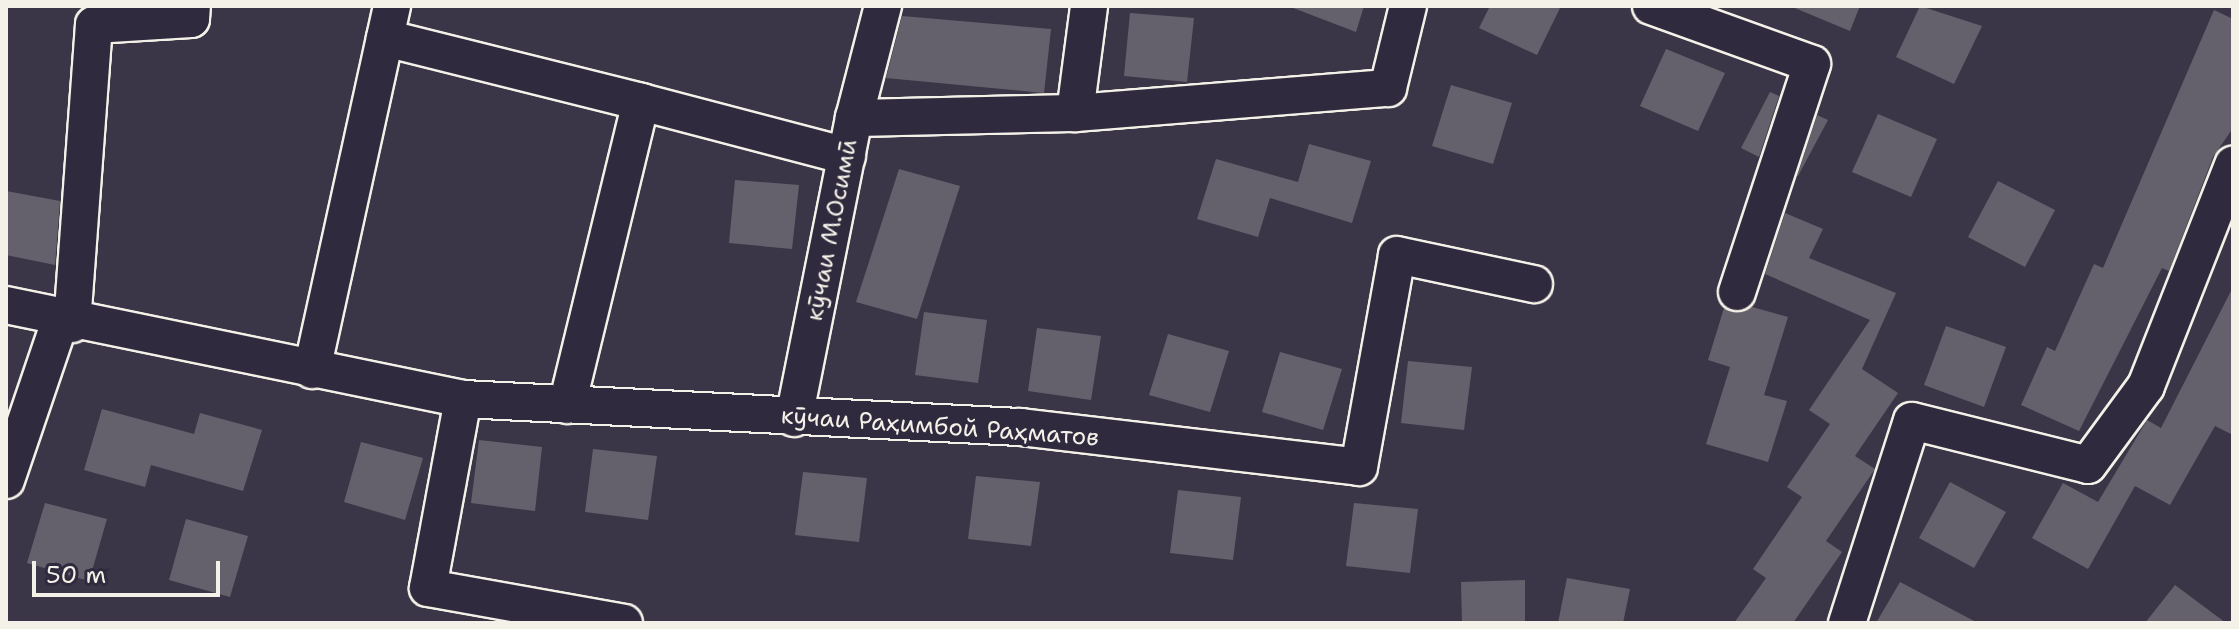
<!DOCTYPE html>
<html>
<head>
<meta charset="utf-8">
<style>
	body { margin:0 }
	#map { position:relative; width:2239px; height:629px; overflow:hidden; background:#3b3647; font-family:"Shantell Sans",sans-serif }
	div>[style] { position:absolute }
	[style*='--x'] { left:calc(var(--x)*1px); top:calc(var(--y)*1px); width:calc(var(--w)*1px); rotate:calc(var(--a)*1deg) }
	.building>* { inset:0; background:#65616c }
	.roads { filter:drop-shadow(2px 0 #f4f1e8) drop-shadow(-2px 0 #f4f1e8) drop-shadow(0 2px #f4f1e8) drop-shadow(0 -2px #f4f1e8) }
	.minor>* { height:36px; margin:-18px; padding:0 18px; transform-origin:18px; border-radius:18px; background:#2f2a3d }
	span { translate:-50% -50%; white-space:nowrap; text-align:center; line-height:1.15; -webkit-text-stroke:7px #2f2a3d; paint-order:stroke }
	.street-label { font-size:24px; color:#f4f1e8 }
	.frame { position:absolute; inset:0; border:8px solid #f4f1e8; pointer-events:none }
	.scale { position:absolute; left:32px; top:561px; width:188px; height:36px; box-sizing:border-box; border:4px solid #f4f1e8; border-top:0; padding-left:10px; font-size:24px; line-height:28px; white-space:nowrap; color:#f4f1e8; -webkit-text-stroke:6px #2f2a3d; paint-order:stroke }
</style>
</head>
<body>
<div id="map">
	<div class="building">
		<div style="clip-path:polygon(1288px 6px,1364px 6px,1356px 32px)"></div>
		<div style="clip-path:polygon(1490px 6px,1561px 6px,1537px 55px,1479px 28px)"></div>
		<div style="clip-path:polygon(1790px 6px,1860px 6px,1850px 31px)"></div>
		<div style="clip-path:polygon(1920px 6px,1982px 26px,1954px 84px,1896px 57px)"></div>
		<div style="clip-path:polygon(2214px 10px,2233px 19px,2233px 128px,2213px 157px,2169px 271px,2162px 268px,2079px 431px,2021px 405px,2047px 347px,2055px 351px,2094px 264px,2103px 268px)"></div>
		<div style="clip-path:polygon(1130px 13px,1194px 18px,1187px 82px,1124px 76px)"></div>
		<div style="clip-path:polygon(902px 16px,1051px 29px,1044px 93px,886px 78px)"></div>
		<div style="clip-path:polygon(1666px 49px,1725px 73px,1698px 131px,1640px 106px)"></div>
		<div style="clip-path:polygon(1451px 85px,1512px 103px,1493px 164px,1432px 146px)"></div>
		<div style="clip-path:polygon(1770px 92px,1779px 96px,1759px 157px,1741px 148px)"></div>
		<div style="clip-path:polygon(1878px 114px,1937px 139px,1911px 197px,1852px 172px)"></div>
		<div style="clip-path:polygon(1817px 115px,1828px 120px,1798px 176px,1797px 176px)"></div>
		<div style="clip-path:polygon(1309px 144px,1371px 161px,1352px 223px,1270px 198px,1258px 237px,1197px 219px,1216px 159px,1298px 182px)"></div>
		<div style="clip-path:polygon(899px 169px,960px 186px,917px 319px,856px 302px)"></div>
		<div style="clip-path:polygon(735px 180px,799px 185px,792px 249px,729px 243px)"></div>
		<div style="clip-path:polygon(1998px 181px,2055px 210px,2025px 267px,1968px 237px)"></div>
		<div style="clip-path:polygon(6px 191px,60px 201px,55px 265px,6px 255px)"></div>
		<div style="clip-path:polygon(1785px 213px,1823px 229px,1809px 258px,1896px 293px,1862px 369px,1898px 393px,1855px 456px,1875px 469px,1826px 541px,1842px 552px,1793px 623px,1734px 623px,1766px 578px,1753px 569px,1802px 497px,1787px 487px,1830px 424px,1809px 410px,1870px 320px,1765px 274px)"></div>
		<div style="clip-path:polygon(2233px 287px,2233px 435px,2215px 426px,2170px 505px,2135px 486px,2088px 569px,2032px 538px,2063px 483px,2098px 502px,2147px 420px,2161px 428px)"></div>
		<div style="clip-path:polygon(1752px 307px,1788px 317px,1764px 395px,1787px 401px,1768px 462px,1706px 444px,1730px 367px,1708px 360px,1724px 308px)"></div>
		<div style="clip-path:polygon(924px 312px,987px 320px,978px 383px,915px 375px)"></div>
		<div style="clip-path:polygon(1946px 326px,2006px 347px,1984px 407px,1924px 385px)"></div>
		<div style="clip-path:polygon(1037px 328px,1101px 336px,1091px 400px,1028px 391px)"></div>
		<div style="clip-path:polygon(1168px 334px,1229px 351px,1210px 412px,1149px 395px)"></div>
		<div style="clip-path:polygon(1280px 352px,1342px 369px,1323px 430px,1262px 412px)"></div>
		<div style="clip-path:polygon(1408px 361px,1472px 367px,1464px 430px,1401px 423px)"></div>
		<div style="clip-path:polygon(102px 409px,194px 434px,200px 413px,262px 430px,243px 491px,151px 465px,145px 487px,84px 470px)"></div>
		<div style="clip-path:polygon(479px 440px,542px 447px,535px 511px,471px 503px)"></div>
		<div style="clip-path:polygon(361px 442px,423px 458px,405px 520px,344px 502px)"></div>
		<div style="clip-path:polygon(593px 449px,657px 456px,648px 520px,585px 512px)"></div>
		<div style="clip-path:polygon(803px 472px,867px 478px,859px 542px,795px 535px)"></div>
		<div style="clip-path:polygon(976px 476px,1040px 482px,1031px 546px,968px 539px)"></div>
		<div style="clip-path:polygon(1950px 482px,2006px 512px,1974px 568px,1919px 538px)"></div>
		<div style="clip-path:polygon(1178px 490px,1241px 497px,1233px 560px,1170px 553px)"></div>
		<div style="clip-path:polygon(45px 503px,107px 519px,89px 581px,27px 563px)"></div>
		<div style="clip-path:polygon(1354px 503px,1418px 509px,1410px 573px,1346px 566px)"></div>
		<div style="clip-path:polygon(186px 519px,248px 536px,230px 597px,169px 580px)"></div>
		<div style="clip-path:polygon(1567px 578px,1630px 589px,1623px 623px,1558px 623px)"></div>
		<div style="clip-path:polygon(1525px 580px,1525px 623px,1462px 623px,1461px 582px)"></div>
		<div style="clip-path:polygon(1900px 582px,1978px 623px,1876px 623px)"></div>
		<div style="clip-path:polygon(2175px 585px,2226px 623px,2145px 623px)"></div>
	</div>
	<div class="roads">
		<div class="minor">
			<div style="--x:1651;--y:6;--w:171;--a:19.8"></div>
			<div style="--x:1812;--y:64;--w:240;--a:108.2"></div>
			<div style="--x:385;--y:38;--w:264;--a:14"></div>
			<div style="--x:1075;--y:113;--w:314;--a:-4.6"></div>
			<div style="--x:1388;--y:88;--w:84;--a:-76.3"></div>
			<div style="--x:854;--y:118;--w:116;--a:-75.5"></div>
			<div style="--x:6;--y:305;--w:467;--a:11.6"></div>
			<div style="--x:463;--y:399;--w:558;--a:2.88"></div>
			<div style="--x:1020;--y:427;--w:341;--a:6.7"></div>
			<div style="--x:1359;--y:467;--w:215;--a:-79.8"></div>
			<div style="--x:1397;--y:255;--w:140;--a:12"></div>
			<div style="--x:72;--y:324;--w:300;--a:-85.8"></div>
			<div style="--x:94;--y:25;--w:97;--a:-3.5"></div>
			<div style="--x:191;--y:19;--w:13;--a:-86"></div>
			<div style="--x:312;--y:370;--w:373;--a:-77.6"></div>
			<div style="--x:463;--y:399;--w:192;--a:100.5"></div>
			<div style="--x:428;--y:588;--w:199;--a:10.1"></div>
			<div style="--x:567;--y:405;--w:312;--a:-76.3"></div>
			<div style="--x:641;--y:102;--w:213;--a:14.7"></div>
			<div style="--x:794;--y:418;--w:306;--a:-78.7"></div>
			<div style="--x:854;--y:118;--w:221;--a:-1.3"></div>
			<div style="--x:1075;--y:113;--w:108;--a:-82.5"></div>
			<div style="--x:6;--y:480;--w:168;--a:-71.2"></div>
			<div style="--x:1847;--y:623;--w:212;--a:-72.2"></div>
			<div style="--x:1912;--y:421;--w:181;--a:14"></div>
			<div style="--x:2088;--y:465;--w:98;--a:-53.7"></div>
			<div style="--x:2146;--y:386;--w:238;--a:-68.5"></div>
		</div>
	</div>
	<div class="street-label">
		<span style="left:832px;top:230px;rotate:-79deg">кӯчаи М.Осимӣ</span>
		<span style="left:940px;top:427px;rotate:4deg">кӯчаи Раҳимбой Раҳматов</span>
	</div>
	<div class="frame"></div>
	<div class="scale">50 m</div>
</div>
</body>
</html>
